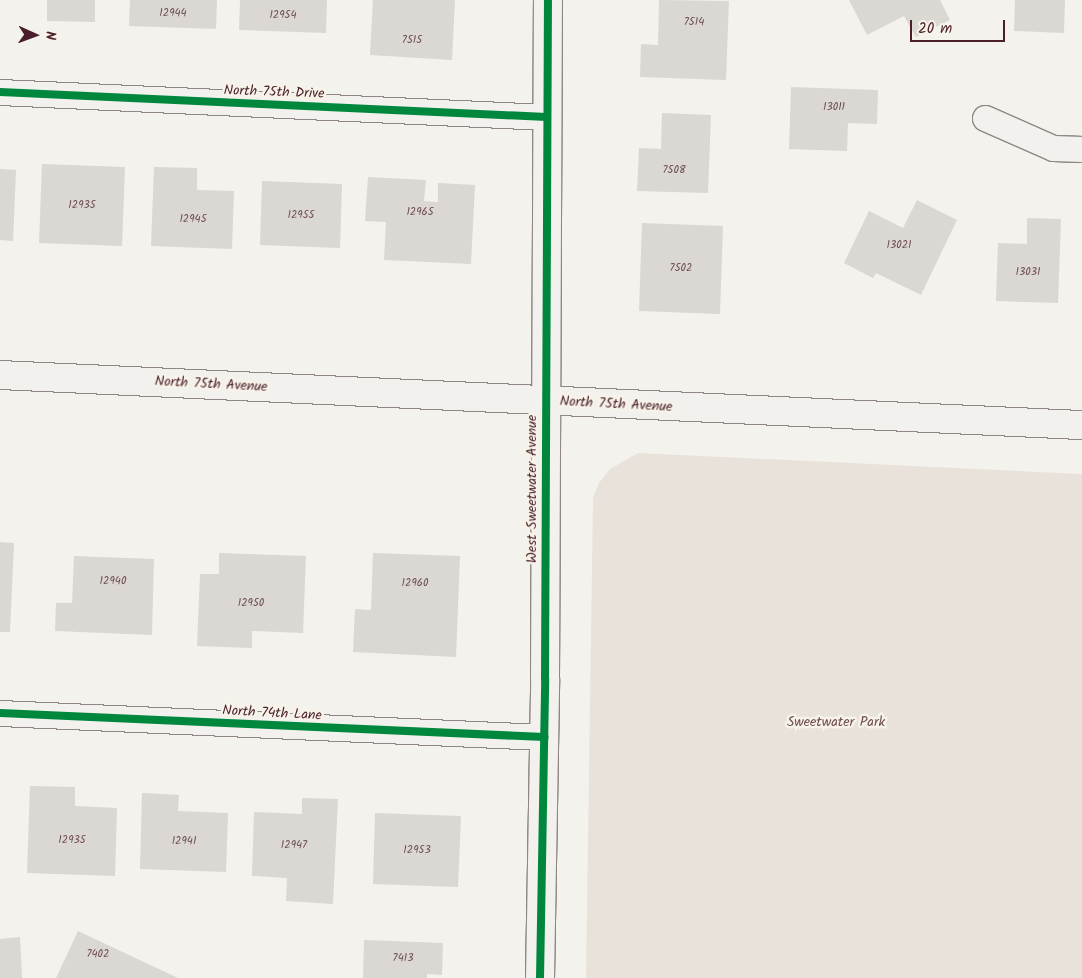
<!DOCTYPE html>
<html>
<head>
<meta charset="utf-8">
<style>
	body { margin:0 }
	#map { position:relative; width:1082px; height:978px; overflow:hidden; background:#f4f2ec; font-family:Kalam,sans-serif }
	div>[style] { position:absolute }
	[style*='--x'] { left:calc(var(--x)*1px); top:calc(var(--y)*1px); width:calc(var(--w)*1px); rotate:calc(var(--a)*1deg) }
	.green>* { inset:0; background:#e8e2da }
	.building>* { inset:0; background:#dbd7d3 }
	.roads { filter:drop-shadow(1px 0 #8f8685) drop-shadow(-1px 0 #8f8685) drop-shadow(0 1px #8f8685) drop-shadow(0 -1px #8f8685) }
	.street>* { height:25px; margin:-12.5px; padding:0 12.5px; transform-origin:12.5px; border-radius:12.5px; background:#f2f1ed }
	.secondary>* { height:28px; margin:-14px; padding:0 14px; transform-origin:14px; border-radius:14px; background:#f2f1ed }
	.cycleway>* { height:8px; margin:-4px; padding:0 4px; transform-origin:4px; border-radius:4px; background:#00873e }
	span { translate:-50% -50%; white-space:nowrap; text-align:center; line-height:1.15; -webkit-text-stroke:5px #f7f3e8; paint-order:stroke }
	.number-label { font-size:11px; color:#6e4d55 }
	.number-label span { -webkit-text-stroke-width:0 }
	.street-label { font-size:14px; color:#4a1f2b }
	.park-label { font-size:14px; color:#6f4c53 }
	.north { position:absolute; left:10px; top:10px; width:50px; height:50px; -webkit-text-stroke:4px #f7f3e8; paint-order:stroke; rotate:92deg; font-size:14px; font-weight:700; line-height:20px; text-align:center; color:#4a1f2b }
	.north::after { content:''; display:block; margin:auto; width:18px; height:22px; background:#4a1f2b; clip-path:polygon(50% 0,100% 100%,50% 72%,0 100%) }
	.scale { position:absolute; left:910px; top:20px; width:95px; height:22px; box-sizing:border-box; border:2px solid #4a1f2b; border-top:0; padding-left:6px; font-size:15px; line-height:18px; white-space:nowrap; color:#4a1f2b; -webkit-text-stroke:4px #f7f3e8; paint-order:stroke }
</style>
</head>
<body>
<div id="map">
	<div class="green">
		<div style="clip-path:polygon(638px 453px,1082px 474px,1082px 978px,586px 978px,593px 498px,599px 483px,610px 469px)"></div>
	</div>
	<div class="building">
		<div style="clip-path:polygon(47px 0,95px 0,95px 22px,47px 21px)"></div>
		<div style="clip-path:polygon(130px 0,217px 0,216px 29px,129px 26px)"></div>
		<div style="clip-path:polygon(240px 0,327px 0,326px 33px,239px 30px)"></div>
		<div style="clip-path:polygon(373px 0,455px 0,452px 60px,370px 55px)"></div>
		<div style="clip-path:polygon(659px 0,729px 1px,726px 80px,640px 77px,641px 44px,658px 45px)"></div>
		<div style="clip-path:polygon(849px 0,940px 0,950px 20px,916px 37px,904px 16px,867px 35px)"></div>
		<div style="clip-path:polygon(1015px 0,1065px 0,1064px 33px,1014px 31px)"></div>
		<div style="clip-path:polygon(791px 87px,878px 90px,877px 124px,848px 123px,847px 151px,789px 149px)"></div>
		<div style="clip-path:polygon(662px 113px,711px 115px,708px 193px,637px 191px,639px 148px,661px 149px)"></div>
		<div style="clip-path:polygon(42px 164px,125px 167px,122px 246px,39px 243px)"></div>
		<div style="clip-path:polygon(154px 167px,197px 168px,197px 190px,234px 191px,232px 249px,151px 246px)"></div>
		<div style="clip-path:polygon(0 169px,16px 170px,13px 241px,0 240px)"></div>
		<div style="clip-path:polygon(368px 177px,426px 180px,424px 201px,438px 202px,438px 183px,475px 185px,471px 264px,384px 260px,386px 222px,365px 221px)"></div>
		<div style="clip-path:polygon(262px 181px,342px 184px,340px 248px,260px 245px)"></div>
		<div style="clip-path:polygon(917px 200px,957px 220px,921px 295px,876px 273px,873px 278px,844px 263px,869px 211px,903px 228px)"></div>
		<div style="clip-path:polygon(1027px 218px,1061px 219px,1058px 303px,996px 301px,998px 243px,1027px 244px)"></div>
		<div style="clip-path:polygon(642px 223px,723px 226px,720px 314px,639px 311px)"></div>
		<div style="clip-path:polygon(0 542px,14px 543px,10px 632px,0 632px)"></div>
		<div style="clip-path:polygon(219px 553px,306px 556px,303px 633px,252px 631px,252px 648px,197px 646px,200px 574px,219px 574px)"></div>
		<div style="clip-path:polygon(373px 553px,460px 556px,456px 657px,353px 652px,355px 609px,371px 610px)"></div>
		<div style="clip-path:polygon(74px 556px,154px 559px,152px 635px,55px 631px,56px 603px,72px 603px)"></div>
		<div style="clip-path:polygon(30px 786px,75px 787px,75px 806px,117px 808px,115px 876px,27px 873px)"></div>
		<div style="clip-path:polygon(142px 793px,179px 795px,178px 811px,228px 813px,226px 872px,140px 869px)"></div>
		<div style="clip-path:polygon(302px 798px,338px 799px,333px 904px,286px 901px,287px 878px,252px 876px,254px 812px,302px 814px)"></div>
		<div style="clip-path:polygon(375px 813px,461px 816px,458px 887px,373px 884px)"></div>
		<div style="clip-path:polygon(78px 931px,178px 978px,56px 978px)"></div>
		<div style="clip-path:polygon(20px 937px,22px 978px,0 978px,0 939px)"></div>
		<div style="clip-path:polygon(364px 940px,443px 943px,442px 975px,427px 974px,427px 978px,363px 978px)"></div>
	</div>
	<div class="roads">
		<div class="street">
			<div style="--x:0;--y:92;--w:547;--a:2.62"></div>
			<div style="--x:985;--y:118;--w:74;--a:23.8"></div>
			<div style="--x:1053;--y:148;--w:29;--a:2"></div>
			<div style="--x:0;--y:713;--w:545;--a:2.53"></div>
		</div>
		<div class="secondary">
			<div style="--x:0;--y:375;--w:1083;--a:2.65"></div>
			<div style="--x:540;--y:978;--w:299;--a:-89"></div>
			<div style="--x:545;--y:679;--w:679;--a:-89.75"></div>
		</div>
	</div>
	<div class="cycleway">
		<div style="--x:0;--y:92;--w:547;--a:2.62"></div>
		<div style="--x:0;--y:713;--w:545;--a:2.53"></div>
		<div style="--x:540;--y:978;--w:299;--a:-89"></div>
		<div style="--x:545;--y:679;--w:679;--a:-89.75"></div>
	</div>
	<div class="number-label">
		<span style="left:173px;top:13px">12944</span>
		<span style="left:283px;top:15px">12954</span>
		<span style="left:694px;top:22px">7514</span>
		<span style="left:412px;top:40px">7515</span>
		<span style="left:834px;top:107px">13011</span>
		<span style="left:674px;top:170px">7508</span>
		<span style="left:82px;top:205px">12935</span>
		<span style="left:420px;top:212px">12965</span>
		<span style="left:301px;top:215px">12955</span>
		<span style="left:193px;top:219px">12945</span>
		<span style="left:899px;top:245px">13021</span>
		<span style="left:681px;top:268px">7502</span>
		<span style="left:1028px;top:272px">13031</span>
		<span style="left:113px;top:581px">12940</span>
		<span style="left:415px;top:583px">12960</span>
		<span style="left:251px;top:603px">12950</span>
		<span style="left:72px;top:840px">12935</span>
		<span style="left:184px;top:841px">12941</span>
		<span style="left:294px;top:845px">12947</span>
		<span style="left:417px;top:850px">12953</span>
		<span style="left:98px;top:954px">7402</span>
		<span style="left:403px;top:958px">7413</span>
	</div>
	<div class="street-label">
		<span style="left:274px;top:92px;rotate:2deg">North 75th Drive</span>
		<span style="left:211px;top:384px;rotate:3deg">North 75th Avenue</span>
		<span style="left:616px;top:404px;rotate:3deg">North 75th Avenue</span>
		<span style="left:532px;top:489px;rotate:-90deg">West Sweetwater Avenue</span>
		<span style="left:272px;top:713px;rotate:3deg">North 74th Lane</span>
	</div>
	<div class="park-label">
		<span style="left:836px;top:722px">Sweetwater Park</span>
	</div>
	<div class="north">N</div>
	<div class="scale">20 m</div>
</div>
</body>
</html>
